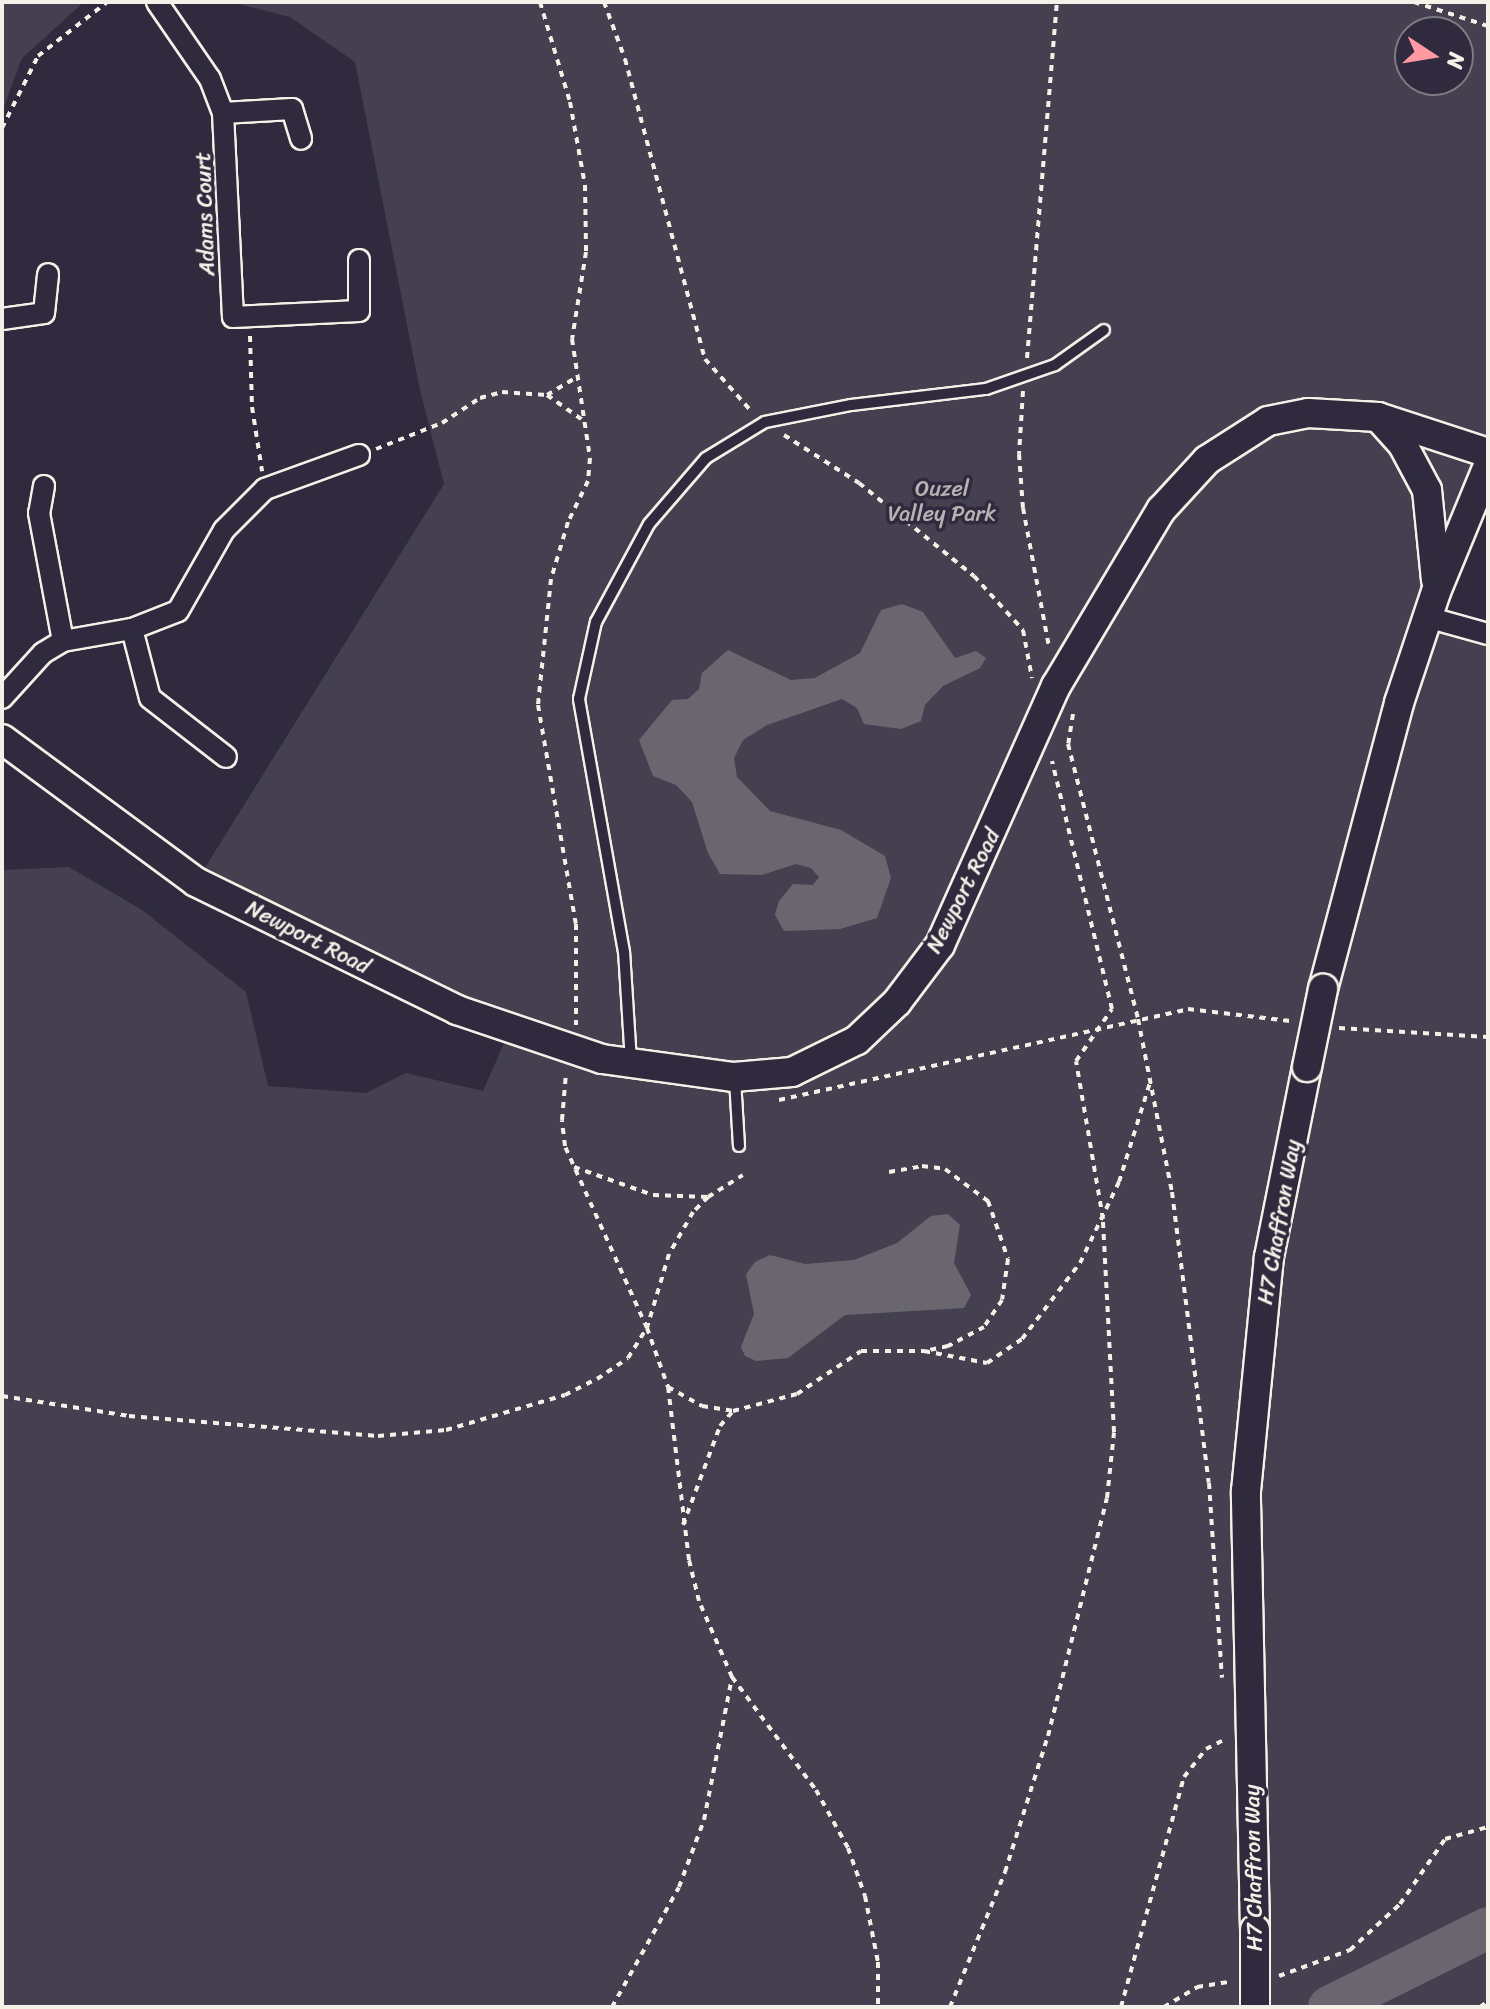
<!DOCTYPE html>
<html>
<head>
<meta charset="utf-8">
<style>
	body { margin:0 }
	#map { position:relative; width:1490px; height:2009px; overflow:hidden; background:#2f2a3d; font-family:Sriracha,sans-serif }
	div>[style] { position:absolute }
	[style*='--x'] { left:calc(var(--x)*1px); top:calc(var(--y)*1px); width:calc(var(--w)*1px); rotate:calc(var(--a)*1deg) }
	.green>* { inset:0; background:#454050 }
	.water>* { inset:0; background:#6a6670 }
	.river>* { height:42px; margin:-21px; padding:0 21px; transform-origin:21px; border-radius:21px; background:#6a6670 }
	.path>* { height:4px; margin-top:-2px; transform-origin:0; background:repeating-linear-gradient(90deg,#f4f1e8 0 6px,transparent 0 12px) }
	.roads { filter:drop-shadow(2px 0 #f4f1e8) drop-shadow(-2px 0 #f4f1e8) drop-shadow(0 2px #f4f1e8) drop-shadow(0 -2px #f4f1e8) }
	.lane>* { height:10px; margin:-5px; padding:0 5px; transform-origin:5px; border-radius:5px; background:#2f2a3d }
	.street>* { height:20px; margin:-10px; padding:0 10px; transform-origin:10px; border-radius:10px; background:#2f2a3d }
	.secondary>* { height:28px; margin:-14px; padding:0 14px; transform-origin:14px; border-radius:14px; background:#2f2a3d }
	.bridges { filter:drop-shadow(2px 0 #f4f1e8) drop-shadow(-2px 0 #f4f1e8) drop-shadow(0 2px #f4f1e8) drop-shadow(0 -2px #f4f1e8) }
	.secondary-bridge>* { height:28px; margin:-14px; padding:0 14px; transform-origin:14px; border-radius:14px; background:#2f2a3d }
	span { translate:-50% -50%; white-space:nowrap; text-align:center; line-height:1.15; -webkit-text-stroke:7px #2f2a3d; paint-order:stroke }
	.street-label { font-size:22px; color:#f4f1e8 }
	.park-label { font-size:22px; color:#b7b3b3 }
	.frame { position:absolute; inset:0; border:4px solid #f4f1e8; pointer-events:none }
	.north { position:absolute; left:1394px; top:16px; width:80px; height:80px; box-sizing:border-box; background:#2f2a3d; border:2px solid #7e7a81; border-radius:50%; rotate:102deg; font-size:22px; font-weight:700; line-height:32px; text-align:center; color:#f4f1e8 }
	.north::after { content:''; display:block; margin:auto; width:28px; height:36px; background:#ff9aa2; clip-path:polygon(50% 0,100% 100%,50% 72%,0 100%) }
</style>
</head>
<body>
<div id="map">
	<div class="green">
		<div style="clip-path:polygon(2px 2px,84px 2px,22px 58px,2px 112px)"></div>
		<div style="clip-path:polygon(evenodd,182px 2px,1488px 2px,1488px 467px,1427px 616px,1488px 634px,1488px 2007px,2px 2007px,2px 870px,69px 867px,142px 910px,246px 992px,268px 1086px,366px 1093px,406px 1073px,483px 1091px,509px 1032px,196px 882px,444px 484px,420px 390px,355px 62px,290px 17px,238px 4px,182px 2px,1410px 32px,1458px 32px,1458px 80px,1410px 80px,1410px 32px)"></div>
	</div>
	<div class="water">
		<div style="clip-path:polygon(902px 604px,923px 612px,955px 658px,976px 651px,986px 658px,980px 668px,943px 686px,925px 705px,921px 721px,901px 729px,864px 724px,857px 708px,842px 699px,767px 725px,743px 740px,734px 758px,737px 777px,770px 811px,841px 830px,885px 856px,891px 878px,877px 918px,840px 929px,784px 931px,775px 915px,779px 901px,793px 884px,813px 885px,819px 877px,811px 868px,796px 864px,762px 875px,720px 874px,708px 853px,692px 802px,676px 785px,653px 776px,639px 740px,672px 700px,688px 699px,699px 689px,702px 673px,728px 650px,791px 680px,815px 678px,860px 653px,881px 610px)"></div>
		<div style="clip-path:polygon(948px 1214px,960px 1225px,954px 1263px,971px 1295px,964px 1308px,845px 1315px,788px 1358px,756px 1361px,745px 1356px,741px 1347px,754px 1314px,746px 1274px,755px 1262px,770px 1255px,805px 1264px,854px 1260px,897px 1243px,931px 1216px)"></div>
	</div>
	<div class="river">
		<div style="--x:1329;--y:2007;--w:178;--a:-26.4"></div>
	</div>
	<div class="path">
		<div style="--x:540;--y:2;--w:104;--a:73.3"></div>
		<div style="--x:570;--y:102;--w:84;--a:79.8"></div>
		<div style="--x:585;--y:185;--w:67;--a:89.1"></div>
		<div style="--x:586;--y:252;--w:88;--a:99.1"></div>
		<div style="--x:572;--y:339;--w:120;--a:81.4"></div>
		<div style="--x:590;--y:458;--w:23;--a:95"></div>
		<div style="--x:588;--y:481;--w:46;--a:116"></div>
		<div style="--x:568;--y:522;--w:59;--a:106.6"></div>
		<div style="--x:551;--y:579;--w:127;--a:95.9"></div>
		<div style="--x:538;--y:705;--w:222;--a:80.2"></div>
		<div style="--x:576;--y:924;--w:101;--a:90"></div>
		<div style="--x:604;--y:2;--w:61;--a:69.8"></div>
		<div style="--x:625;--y:59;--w:310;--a:75.1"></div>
		<div style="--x:705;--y:359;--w:69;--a:48.5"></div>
		<div style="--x:1414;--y:2;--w:78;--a:18"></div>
		<div style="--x:2;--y:128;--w:80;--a:-63.4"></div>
		<div style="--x:38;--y:56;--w:88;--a:-38"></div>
		<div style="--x:250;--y:336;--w:71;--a:88.4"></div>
		<div style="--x:252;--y:407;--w:65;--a:81.1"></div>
		<div style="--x:1027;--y:358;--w:357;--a:-85.2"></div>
		<div style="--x:1023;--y:391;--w:63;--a:93.6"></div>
		<div style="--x:1019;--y:454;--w:54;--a:85.8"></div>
		<div style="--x:1023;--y:508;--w:141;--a:79.4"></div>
		<div style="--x:547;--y:395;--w:45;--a:35.1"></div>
		<div style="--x:784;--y:435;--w:89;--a:32.6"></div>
		<div style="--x:859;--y:483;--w:148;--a:39"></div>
		<div style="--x:974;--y:576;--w:73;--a:47.8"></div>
		<div style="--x:1023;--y:630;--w:49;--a:79.4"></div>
		<div style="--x:376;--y:449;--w:71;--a:-21.5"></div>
		<div style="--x:442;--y:423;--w:45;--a:-33.3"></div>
		<div style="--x:480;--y:398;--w:23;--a:-15"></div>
		<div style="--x:502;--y:392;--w:45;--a:3.8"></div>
		<div style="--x:547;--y:395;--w:33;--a:-31"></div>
		<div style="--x:1073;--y:714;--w:30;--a:99"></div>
		<div style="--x:1068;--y:744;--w:284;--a:75.7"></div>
		<div style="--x:1138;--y:1019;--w:176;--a:78.9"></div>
		<div style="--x:1172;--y:1192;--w:293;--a:82.8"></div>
		<div style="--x:1209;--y:1483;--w:195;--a:86.2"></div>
		<div style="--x:1339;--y:1028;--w:149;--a:3.5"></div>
		<div style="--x:779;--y:1100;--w:419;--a:-12.5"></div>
		<div style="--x:1188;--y:1009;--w:103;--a:6.7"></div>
		<div style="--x:574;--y:1167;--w:84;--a:19.5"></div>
		<div style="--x:653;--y:1195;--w:55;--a:2.1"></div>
		<div style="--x:708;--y:1197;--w:41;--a:-32.2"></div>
		<div style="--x:889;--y:1172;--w:34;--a:-10"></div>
		<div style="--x:922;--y:1166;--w:23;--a:7"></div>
		<div style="--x:945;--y:1169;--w:54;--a:36.7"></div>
		<div style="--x:988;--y:1201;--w:61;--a:71"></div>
		<div style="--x:1008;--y:1259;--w:41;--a:98.3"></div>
		<div style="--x:1002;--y:1300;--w:32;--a:124"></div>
		<div style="--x:984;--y:1327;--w:41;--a:152.2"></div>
		<div style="--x:948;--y:1346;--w:25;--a:168"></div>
		<div style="--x:924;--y:1351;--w:64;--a:10.8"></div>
		<div style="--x:987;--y:1363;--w:42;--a:-34.4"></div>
		<div style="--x:1022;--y:1339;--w:96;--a:-52.7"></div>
		<div style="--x:1080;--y:1263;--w:90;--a:-64.3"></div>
		<div style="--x:1119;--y:1182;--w:108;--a:-72.7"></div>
		<div style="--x:708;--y:1197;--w:21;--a:135"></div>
		<div style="--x:693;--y:1212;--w:48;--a:119.7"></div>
		<div style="--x:669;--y:1254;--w:77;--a:106.6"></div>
		<div style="--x:647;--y:1328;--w:63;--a:70.4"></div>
		<div style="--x:668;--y:1387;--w:39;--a:29"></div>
		<div style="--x:702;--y:1406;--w:31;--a:9"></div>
		<div style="--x:733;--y:1411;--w:66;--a:-14.9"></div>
		<div style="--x:797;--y:1394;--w:77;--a:-33.9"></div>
		<div style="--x:861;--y:1351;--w:63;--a:0"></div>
		<div style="--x:2;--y:1396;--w:129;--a:8.9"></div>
		<div style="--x:129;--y:1416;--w:250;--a:4.6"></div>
		<div style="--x:378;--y:1436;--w:68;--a:-5"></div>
		<div style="--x:446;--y:1430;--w:124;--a:-16.4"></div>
		<div style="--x:565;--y:1395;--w:36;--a:-27"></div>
		<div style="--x:597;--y:1379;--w:37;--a:-34"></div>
		<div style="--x:628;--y:1358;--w:36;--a:-58"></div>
		<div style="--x:647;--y:1328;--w:200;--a:-114.3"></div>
		<div style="--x:565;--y:1146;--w:26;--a:-97"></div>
		<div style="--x:562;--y:1120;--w:47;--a:-85.1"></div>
		<div style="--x:683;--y:1525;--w:106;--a:-69.5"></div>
		<div style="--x:720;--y:1426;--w:20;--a:-49"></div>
		<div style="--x:732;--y:1677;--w:141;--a:53.4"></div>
		<div style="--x:816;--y:1790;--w:66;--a:61.1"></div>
		<div style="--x:848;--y:1848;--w:51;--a:70.5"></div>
		<div style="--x:865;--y:1896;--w:67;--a:78.9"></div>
		<div style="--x:878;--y:1962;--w:45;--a:90"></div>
		<div style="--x:1279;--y:1976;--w:76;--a:-20.1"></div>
		<div style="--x:1350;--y:1950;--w:68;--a:-42.6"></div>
		<div style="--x:1400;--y:1904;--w:79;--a:-55.3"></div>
		<div style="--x:1445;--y:1839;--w:45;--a:-15.6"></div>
		<div style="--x:612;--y:2007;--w:137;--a:-60.8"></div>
		<div style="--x:679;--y:1887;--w:72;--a:-69.5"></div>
		<div style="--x:704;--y:1820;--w:146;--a:-78.9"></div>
		<div style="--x:732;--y:1677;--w:83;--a:-113.5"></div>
		<div style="--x:699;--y:1601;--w:42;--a:-103.7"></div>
		<div style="--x:689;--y:1560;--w:174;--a:-96.9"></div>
		<div style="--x:950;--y:2007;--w:146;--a:-67.8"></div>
		<div style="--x:1005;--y:1872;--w:143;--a:-72.5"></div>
		<div style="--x:1048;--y:1736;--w:245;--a:-76.1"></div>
		<div style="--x:1107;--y:1498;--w:66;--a:-83.9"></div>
		<div style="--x:1114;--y:1432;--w:213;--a:-93"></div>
		<div style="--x:1103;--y:1219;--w:160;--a:-99.7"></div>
		<div style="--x:1076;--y:1061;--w:63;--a:-55.3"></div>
		<div style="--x:1112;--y:1009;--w:255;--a:-103.6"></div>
		<div style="--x:1121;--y:2007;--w:238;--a:-74.7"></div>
		<div style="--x:1184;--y:1777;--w:36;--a:-52"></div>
		<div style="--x:1206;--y:1749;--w:22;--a:-27"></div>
		<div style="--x:1164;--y:2007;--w:39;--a:-31"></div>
		<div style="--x:1197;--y:1987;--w:33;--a:-9"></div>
		<div style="--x:1480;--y:2007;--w:10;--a:-37"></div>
	</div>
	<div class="roads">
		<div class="lane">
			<div style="--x:631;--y:1062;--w:110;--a:-93.6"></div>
			<div style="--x:624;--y:952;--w:257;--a:-100.1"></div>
			<div style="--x:579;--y:699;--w:79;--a:-77.6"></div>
			<div style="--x:596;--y:622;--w:111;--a:-61.6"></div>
			<div style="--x:649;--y:524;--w:87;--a:-49.2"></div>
			<div style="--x:706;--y:458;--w:69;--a:-31.4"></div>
			<div style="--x:765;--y:422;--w:88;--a:-11.2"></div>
			<div style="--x:851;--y:405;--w:136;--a:-6.8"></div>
			<div style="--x:986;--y:389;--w:73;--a:-19.2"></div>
			<div style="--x:1055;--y:365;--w:60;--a:-35.5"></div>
			<div style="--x:735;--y:1079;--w:67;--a:86.6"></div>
		</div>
		<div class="street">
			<div style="--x:157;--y:2;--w:93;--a:55.5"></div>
			<div style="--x:210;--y:79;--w:36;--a:69"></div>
			<div style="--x:223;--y:113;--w:204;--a:87.2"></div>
			<div style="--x:233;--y:317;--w:126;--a:-2.7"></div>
			<div style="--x:359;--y:311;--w:51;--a:-90"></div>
			<div style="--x:223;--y:113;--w:69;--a:-3.3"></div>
			<div style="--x:292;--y:109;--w:31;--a:73"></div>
			<div style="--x:2;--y:319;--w:42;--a:-8.1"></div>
			<div style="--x:44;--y:313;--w:39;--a:-84"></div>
			<div style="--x:44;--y:486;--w:27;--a:100"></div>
			<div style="--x:39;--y:513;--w:130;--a:79.4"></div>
			<div style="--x:1427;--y:617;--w:63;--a:15.6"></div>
			<div style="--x:132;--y:629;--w:71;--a:75.4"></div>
			<div style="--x:150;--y:698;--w:96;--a:37.8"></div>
			<div style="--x:2;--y:698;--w:61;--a:-47.7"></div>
			<div style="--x:43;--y:653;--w:23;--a:-31"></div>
			<div style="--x:63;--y:641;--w:70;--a:-9.9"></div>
			<div style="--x:132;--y:629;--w:49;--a:-21.4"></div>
			<div style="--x:178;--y:611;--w:93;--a:-60.4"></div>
			<div style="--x:224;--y:530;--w:58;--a:-45"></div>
			<div style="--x:265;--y:489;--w:100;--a:-19.9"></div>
		</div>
		<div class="secondary">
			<div style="--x:1378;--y:417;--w:38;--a:48"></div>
			<div style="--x:1403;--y:445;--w:51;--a:61.9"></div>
			<div style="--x:1427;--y:490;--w:90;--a:84.3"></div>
			<div style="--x:2;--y:739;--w:241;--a:36.4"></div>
			<div style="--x:196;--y:882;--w:291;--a:26.1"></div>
			<div style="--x:457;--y:1010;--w:153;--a:18.7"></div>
			<div style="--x:602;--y:1059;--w:133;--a:7.8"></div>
			<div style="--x:734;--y:1077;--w:58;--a:-4.9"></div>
			<div style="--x:792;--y:1072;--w:72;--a:-26.2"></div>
			<div style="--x:857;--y:1040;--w:55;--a:-43.5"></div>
			<div style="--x:897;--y:1002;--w:71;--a:-53"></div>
			<div style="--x:940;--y:945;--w:284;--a:-65.9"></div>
			<div style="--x:1056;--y:686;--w:205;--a:-59.2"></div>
			<div style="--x:1161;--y:510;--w:68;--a:-47.4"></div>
			<div style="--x:1207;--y:460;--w:72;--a:-32.6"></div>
			<div style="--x:1268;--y:421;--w:41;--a:-11.3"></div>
			<div style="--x:1308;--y:413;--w:70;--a:3.3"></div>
			<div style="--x:1378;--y:417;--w:116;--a:18.1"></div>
			<div style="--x:1323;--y:989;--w:296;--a:-75.1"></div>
			<div style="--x:1399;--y:703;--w:117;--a:-71.6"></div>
			<div style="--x:1436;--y:592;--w:136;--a:-67.6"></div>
			<div style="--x:1255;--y:1930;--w:439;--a:-91.2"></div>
			<div style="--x:1246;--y:1491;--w:235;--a:-84.4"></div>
			<div style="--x:1269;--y:1257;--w:194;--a:-78.7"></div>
		</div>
	</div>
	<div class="bridges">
		<div class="secondary-bridge">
			<div style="--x:1307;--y:1067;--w:80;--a:-78.4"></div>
			<div style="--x:1255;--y:1930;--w:77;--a:90"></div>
		</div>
	</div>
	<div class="street-label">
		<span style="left:205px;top:214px;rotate:-92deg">Adams Court</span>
		<span style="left:963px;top:891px;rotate:-63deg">Newport Road</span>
		<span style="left:308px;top:937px;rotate:27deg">Newport Road</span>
		<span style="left:1279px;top:1222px;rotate:-80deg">H7 Chaffron Way</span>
		<span style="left:1253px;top:1868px;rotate:-91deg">H7 Chaffron Way</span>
	</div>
	<div class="park-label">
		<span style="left:942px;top:501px">Ouzel<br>Valley Park</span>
	</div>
	<div class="frame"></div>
	<div class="north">N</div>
</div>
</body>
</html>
